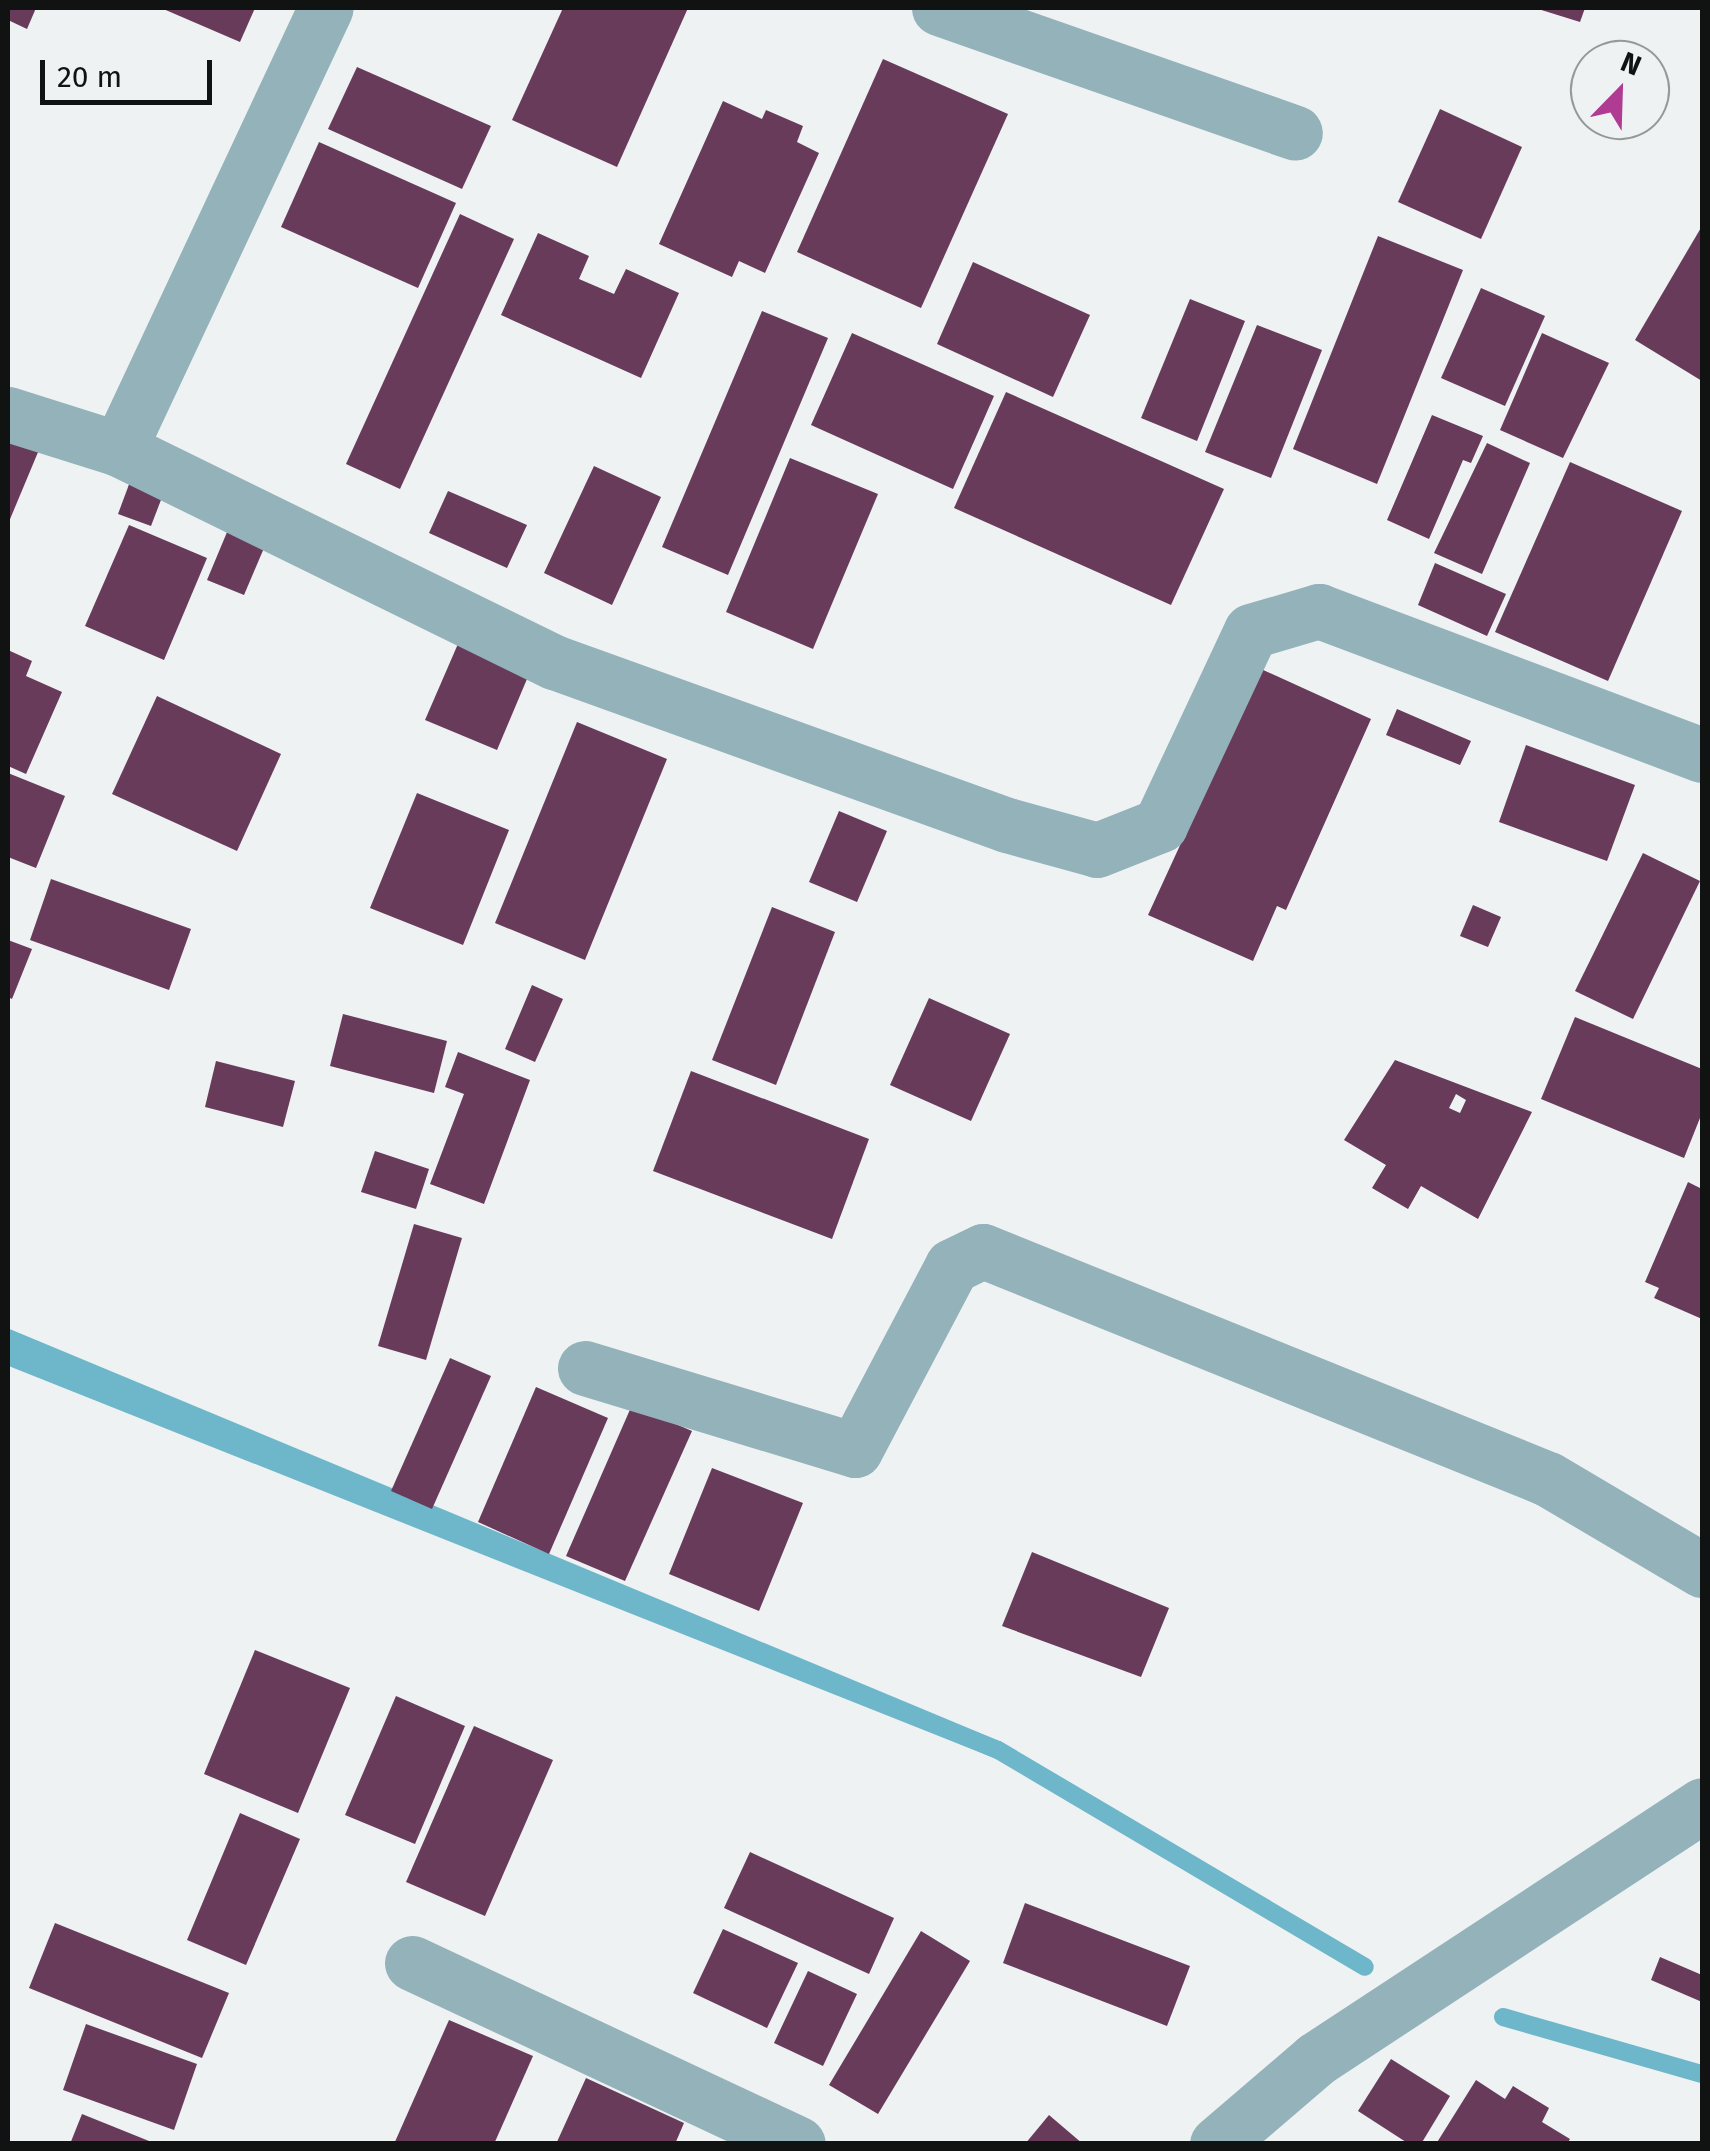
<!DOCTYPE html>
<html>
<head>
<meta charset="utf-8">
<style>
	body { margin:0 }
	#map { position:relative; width:1710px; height:2151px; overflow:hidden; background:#eef2f3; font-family:"Fira Sans",sans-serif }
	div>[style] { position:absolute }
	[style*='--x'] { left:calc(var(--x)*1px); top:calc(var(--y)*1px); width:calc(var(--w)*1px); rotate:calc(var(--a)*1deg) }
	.water>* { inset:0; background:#6eb7cb }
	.stream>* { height:18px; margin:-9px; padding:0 9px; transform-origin:9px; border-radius:9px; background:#6eb7cb }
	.building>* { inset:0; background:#683b5b }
	.minor>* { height:55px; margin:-27.5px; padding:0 27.5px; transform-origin:27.5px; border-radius:27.5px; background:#93b2ba }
	.tertiary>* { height:55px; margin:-27.5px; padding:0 27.5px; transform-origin:27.5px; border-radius:27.5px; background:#93b2ba }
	span { translate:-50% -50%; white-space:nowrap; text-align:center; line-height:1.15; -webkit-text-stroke:10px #eef2f3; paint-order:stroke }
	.frame { position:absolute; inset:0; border:10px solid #111212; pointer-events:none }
	.north { position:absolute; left:1570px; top:40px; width:100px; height:100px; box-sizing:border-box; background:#eef2f3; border:2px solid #969899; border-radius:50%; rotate:23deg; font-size:28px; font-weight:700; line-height:40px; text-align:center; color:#111212 }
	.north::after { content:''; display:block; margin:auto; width:35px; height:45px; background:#b03b93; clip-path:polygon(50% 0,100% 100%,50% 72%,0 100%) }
	.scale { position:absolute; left:40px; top:60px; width:172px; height:45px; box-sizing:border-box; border:5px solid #111212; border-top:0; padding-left:12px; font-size:30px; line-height:35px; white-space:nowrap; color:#111212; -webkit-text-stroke:8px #eef2f3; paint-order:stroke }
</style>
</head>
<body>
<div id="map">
	<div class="water">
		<div style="clip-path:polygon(8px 1338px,998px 1750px,8px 1356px)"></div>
	</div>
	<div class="stream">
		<div style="--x:8;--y:1338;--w:1072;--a:22.6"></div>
		<div style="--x:998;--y:1750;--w:1066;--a:-158.3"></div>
		<div style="--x:998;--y:1750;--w:426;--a:30.6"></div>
		<div style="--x:1503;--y:2017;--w:207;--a:16"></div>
	</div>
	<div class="building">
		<div style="clip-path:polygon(8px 8px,36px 8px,27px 29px,8px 20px)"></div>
		<div style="clip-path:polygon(161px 8px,255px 8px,240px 42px)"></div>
		<div style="clip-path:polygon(563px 8px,688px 8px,617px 167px,512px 120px)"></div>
		<div style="clip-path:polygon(1535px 8px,1585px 8px,1580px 22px)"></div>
		<div style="clip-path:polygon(883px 59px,1008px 114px,921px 308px,797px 252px)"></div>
		<div style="clip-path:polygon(357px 67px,491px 126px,462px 189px,328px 129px)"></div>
		<div style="clip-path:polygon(723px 101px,762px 119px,766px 110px,803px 126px,797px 142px,819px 153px,765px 273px,739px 261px,732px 277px,659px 244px)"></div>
		<div style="clip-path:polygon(1440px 109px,1522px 147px,1481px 239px,1398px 202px)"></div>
		<div style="clip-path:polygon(319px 142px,456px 203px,418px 288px,281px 227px)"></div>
		<div style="clip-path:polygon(460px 214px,514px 239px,400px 489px,346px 464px)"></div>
		<div style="clip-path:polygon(1702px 226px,1702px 381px,1635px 340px)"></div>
		<div style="clip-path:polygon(538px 233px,589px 256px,579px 279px,614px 294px,626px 269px,679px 293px,641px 378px,501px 315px)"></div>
		<div style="clip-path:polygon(1378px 236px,1463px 270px,1377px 484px,1293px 449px)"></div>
		<div style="clip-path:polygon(973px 262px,1090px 315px,1053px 397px,937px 344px)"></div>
		<div style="clip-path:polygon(1481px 288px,1545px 316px,1505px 406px,1441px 378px)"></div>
		<div style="clip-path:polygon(1190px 299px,1245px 321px,1197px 441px,1141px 418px)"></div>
		<div style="clip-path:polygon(762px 311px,828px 338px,728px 575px,662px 547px)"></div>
		<div style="clip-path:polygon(1257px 325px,1322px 350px,1271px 478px,1205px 452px)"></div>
		<div style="clip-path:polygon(852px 333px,994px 396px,953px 489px,811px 425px)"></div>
		<div style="clip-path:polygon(1542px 333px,1609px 363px,1563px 458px,1500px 430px)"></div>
		<div style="clip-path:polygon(1006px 392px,1224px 489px,1171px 605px,954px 508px)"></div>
		<div style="clip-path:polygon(1432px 415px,1483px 436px,1471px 463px,1463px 460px,1429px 539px,1387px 520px)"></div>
		<div style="clip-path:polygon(8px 431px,41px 445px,8px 524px)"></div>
		<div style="clip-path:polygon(1487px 443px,1530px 463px,1482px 574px,1434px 553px)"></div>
		<div style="clip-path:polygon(790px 458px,878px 494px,813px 649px,726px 612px)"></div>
		<div style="clip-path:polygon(1570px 462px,1682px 511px,1608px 681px,1495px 632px)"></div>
		<div style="clip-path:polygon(594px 466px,661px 497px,612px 605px,544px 573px)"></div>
		<div style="clip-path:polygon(131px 479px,164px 492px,151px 526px,118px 514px)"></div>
		<div style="clip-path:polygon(448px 491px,527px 525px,507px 568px,429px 533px)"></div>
		<div style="clip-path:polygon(129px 525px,207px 558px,164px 660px,85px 626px)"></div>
		<div style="clip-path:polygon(230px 525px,267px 541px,244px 595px,207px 580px)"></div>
		<div style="clip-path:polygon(1435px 563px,1506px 594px,1487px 636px,1418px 605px)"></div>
		<div style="clip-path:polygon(464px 630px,535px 660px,497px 750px,425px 720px)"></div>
		<div style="clip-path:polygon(8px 650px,32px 661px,26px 676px,62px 692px,26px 774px,8px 766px)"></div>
		<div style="clip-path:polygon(1261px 669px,1371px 719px,1286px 910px,1277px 906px,1253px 961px,1148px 915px)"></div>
		<div style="clip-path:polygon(157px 696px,281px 754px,237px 851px,112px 794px)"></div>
		<div style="clip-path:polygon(1397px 709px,1471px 741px,1460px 765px,1386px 735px)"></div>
		<div style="clip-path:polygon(577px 722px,667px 759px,585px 960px,495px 923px)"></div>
		<div style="clip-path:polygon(1526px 745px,1635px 785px,1607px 861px,1499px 822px)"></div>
		<div style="clip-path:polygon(8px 773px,65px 796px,36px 868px,8px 857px)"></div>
		<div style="clip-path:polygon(417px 793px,509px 830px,463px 945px,370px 908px)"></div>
		<div style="clip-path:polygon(839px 811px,887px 831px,857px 902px,809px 882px)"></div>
		<div style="clip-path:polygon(1643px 853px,1700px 881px,1633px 1019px,1575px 991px)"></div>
		<div style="clip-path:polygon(51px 879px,191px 929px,169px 990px,30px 940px)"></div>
		<div style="clip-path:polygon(1473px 905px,1501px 917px,1488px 947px,1460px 936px)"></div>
		<div style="clip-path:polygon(772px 907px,835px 932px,776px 1085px,712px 1060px)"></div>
		<div style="clip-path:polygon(8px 940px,32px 949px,12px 999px,8px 997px)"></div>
		<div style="clip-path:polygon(532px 985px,563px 999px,535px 1062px,505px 1049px)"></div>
		<div style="clip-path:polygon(929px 998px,1010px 1034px,971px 1121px,890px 1085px)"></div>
		<div style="clip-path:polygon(343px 1014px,447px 1041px,434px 1093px,330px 1066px)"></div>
		<div style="clip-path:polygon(1575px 1017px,1702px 1069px,1702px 1113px,1684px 1158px,1541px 1099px)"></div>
		<div style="clip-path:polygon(458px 1052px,530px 1080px,484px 1204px,430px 1184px,464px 1094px,445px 1087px)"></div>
		<div style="clip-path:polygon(evenodd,1395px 1060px,1532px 1112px,1478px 1219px,1421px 1186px,1408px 1209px,1372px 1188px,1386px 1165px,1344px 1140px,1395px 1060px,1456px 1094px,1466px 1100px,1460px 1113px,1449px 1108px,1456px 1094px)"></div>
		<div style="clip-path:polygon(216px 1061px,295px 1081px,283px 1127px,205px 1107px)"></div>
		<div style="clip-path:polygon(691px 1071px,869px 1139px,832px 1239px,653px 1171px)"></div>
		<div style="clip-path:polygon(375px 1151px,429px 1169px,416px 1209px,361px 1192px)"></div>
		<div style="clip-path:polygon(1688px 1182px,1702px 1189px,1702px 1319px,1654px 1298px,1659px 1288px,1645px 1282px)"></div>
		<div style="clip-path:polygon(414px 1224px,462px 1238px,426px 1360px,378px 1346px)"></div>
		<div style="clip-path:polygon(450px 1358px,491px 1376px,432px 1509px,391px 1491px)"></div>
		<div style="clip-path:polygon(536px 1387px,608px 1418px,549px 1554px,478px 1522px)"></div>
		<div style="clip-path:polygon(632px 1405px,692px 1431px,625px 1581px,566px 1556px)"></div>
		<div style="clip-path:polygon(712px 1468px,803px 1503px,759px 1611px,669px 1574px)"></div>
		<div style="clip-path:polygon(1032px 1552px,1169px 1608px,1141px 1677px,1002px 1626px)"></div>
		<div style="clip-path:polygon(255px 1650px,350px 1688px,298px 1813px,204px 1774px)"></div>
		<div style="clip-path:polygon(396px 1696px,465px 1726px,415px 1844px,345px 1815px)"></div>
		<div style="clip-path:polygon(474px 1726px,553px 1760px,485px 1916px,406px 1882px)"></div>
		<div style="clip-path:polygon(240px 1813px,300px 1839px,246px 1965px,187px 1940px)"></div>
		<div style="clip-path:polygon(750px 1852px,894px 1918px,869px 1974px,724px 1908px)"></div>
		<div style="clip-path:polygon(1025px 1903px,1190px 1966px,1167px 2026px,1003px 1963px)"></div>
		<div style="clip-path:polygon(55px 1923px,229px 1993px,202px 2058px,29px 1988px)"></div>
		<div style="clip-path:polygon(723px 1929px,798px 1963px,767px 2028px,693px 1993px)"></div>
		<div style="clip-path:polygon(921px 1931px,970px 1961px,878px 2114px,829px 2085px)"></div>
		<div style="clip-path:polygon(1660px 1957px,1702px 1975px,1702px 2002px,1651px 1980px)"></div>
		<div style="clip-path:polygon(808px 1971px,857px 1994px,823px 2066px,774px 2043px)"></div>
		<div style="clip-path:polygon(449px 2020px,533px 2056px,494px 2144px,394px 2144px)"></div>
		<div style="clip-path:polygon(86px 2024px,197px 2064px,174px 2130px,63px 2090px)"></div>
		<div style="clip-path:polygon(1391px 2059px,1450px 2096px,1421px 2144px,1409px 2144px,1358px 2111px)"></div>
		<div style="clip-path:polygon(586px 2078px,684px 2123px,675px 2144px,556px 2144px)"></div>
		<div style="clip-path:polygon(1476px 2080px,1505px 2099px,1513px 2086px,1549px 2108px,1542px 2122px,1570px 2139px,1567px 2144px,1436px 2144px)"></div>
		<div style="clip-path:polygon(82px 2114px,154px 2143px,154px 2144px,70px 2144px)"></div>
		<div style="clip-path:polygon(1049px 2115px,1083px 2144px,1025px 2144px)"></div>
	</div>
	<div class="minor">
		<div style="--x:939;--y:8;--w:377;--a:19.3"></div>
		<div style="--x:8;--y:414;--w:116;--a:17.5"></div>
		<div style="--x:119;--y:449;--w:484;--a:26.1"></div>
		<div style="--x:554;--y:662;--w:481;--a:19.8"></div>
		<div style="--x:1007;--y:825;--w:93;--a:15.5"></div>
		<div style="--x:1097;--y:850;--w:68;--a:-21.6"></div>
		<div style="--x:1160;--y:825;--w:214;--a:-64.9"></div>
		<div style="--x:1251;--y:631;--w:71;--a:-16.4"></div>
		<div style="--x:1319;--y:611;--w:409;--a:20.6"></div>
		<div style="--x:119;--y:449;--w:487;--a:-64.9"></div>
		<div style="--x:585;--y:1368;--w:282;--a:16.9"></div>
		<div style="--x:855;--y:1450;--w:208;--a:-62.2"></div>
		<div style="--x:952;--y:1266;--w:34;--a:-26"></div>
		<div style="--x:983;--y:1251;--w:609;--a:21.98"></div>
		<div style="--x:1548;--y:1479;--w:179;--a:30.6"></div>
		<div style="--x:412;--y:1963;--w:426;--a:25.1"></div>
	</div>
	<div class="tertiary">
		<div style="--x:1217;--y:2144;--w:130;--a:-40.6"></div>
		<div style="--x:1316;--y:2059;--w:462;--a:-33.3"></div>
	</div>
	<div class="frame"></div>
	<div class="north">N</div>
	<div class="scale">20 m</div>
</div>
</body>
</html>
